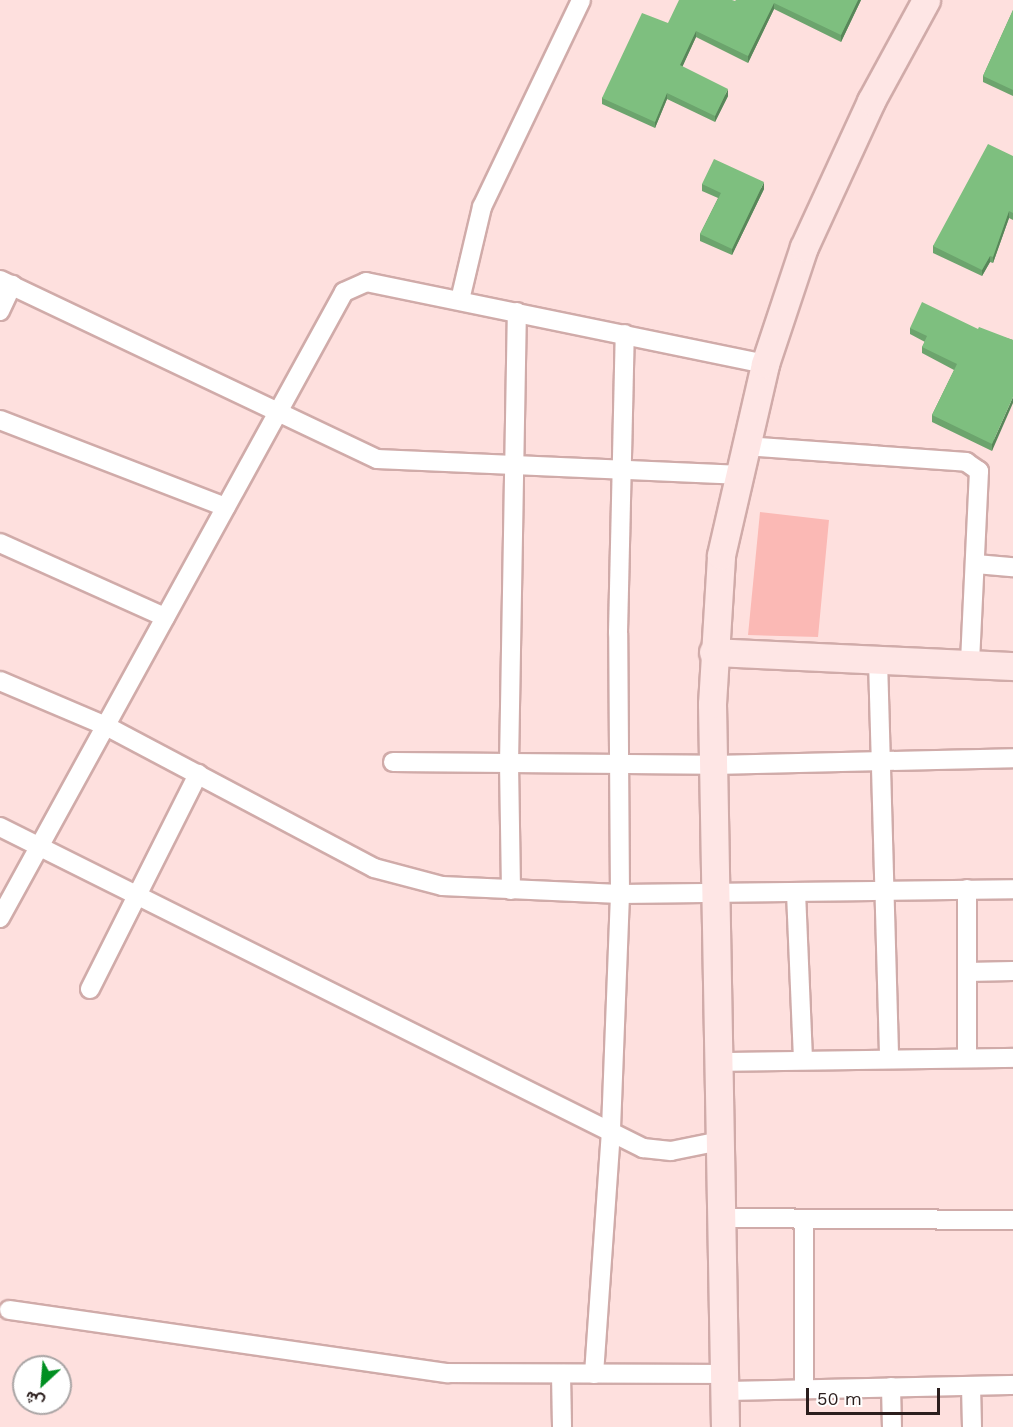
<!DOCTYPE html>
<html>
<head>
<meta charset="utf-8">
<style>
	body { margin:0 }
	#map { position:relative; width:1013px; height:1427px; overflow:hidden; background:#fee0de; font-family:"Work Sans",Vazirmatn,sans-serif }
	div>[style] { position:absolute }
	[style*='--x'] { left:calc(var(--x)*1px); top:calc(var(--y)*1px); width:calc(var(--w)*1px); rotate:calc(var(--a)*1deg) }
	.green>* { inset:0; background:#fbb9b5 }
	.roads { filter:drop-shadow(2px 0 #d0aba9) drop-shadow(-2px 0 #d0aba9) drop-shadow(0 2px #d0aba9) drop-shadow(0 -2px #d0aba9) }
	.street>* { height:18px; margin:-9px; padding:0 9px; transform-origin:9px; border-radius:9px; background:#fff }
	.secondary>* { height:27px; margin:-13.5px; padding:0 13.5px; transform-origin:13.5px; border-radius:13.5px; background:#fee6e5 }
	.wall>* { inset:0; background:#6ca46d }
	.shaded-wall>* { inset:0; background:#588659 }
	.building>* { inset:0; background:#7ebf7f }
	span { translate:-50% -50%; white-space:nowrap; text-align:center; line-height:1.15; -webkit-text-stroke:4.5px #fff; paint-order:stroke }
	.north { position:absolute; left:12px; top:1355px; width:60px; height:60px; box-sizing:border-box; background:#fff; border:2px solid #aaa5a5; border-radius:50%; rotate:206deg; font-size:16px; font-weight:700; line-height:24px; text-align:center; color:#2b1e1d }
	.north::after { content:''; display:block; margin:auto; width:21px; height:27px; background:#008f21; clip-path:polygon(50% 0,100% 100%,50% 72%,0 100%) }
	.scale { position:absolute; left:806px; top:1388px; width:134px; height:27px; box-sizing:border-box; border:3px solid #2b1e1d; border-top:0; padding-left:8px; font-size:18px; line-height:21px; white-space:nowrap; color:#2b1e1d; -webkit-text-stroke:4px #fff; paint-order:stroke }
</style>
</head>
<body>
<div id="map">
	<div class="green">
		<div style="clip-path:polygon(760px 512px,829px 520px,818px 637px,748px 635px)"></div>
	</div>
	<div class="roads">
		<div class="street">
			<div style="--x:0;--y:280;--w:417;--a:25.4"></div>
			<div style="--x:377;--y:459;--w:360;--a:2.5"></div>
			<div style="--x:460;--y:300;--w:96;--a:-76.7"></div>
			<div style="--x:482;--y:207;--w:229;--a:-64.4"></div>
			<div style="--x:0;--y:311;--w:29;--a:-65"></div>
			<div style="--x:0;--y:420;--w:242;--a:21.1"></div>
			<div style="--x:745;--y:446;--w:222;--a:4.1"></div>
			<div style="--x:966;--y:462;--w:16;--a:35"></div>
			<div style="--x:979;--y:471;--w:192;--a:92.7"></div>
			<div style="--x:0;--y:543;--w:181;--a:24.2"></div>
			<div style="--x:976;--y:564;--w:37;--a:5"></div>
			<div style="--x:878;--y:660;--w:399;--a:88.4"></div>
			<div style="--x:0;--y:681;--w:115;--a:23"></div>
			<div style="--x:106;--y:726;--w:303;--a:27.9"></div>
			<div style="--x:374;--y:868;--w:70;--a:14.8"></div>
			<div style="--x:442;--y:886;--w:178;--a:2.6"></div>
			<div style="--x:620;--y:894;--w:393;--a:-0.7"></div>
			<div style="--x:393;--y:762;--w:320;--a:0.5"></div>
			<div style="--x:713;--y:765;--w:300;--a:-1.3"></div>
			<div style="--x:0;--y:827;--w:719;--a:26.53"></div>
			<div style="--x:643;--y:1148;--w:28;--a:6"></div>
			<div style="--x:671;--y:1151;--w:50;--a:-11.5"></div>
			<div style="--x:511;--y:890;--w:126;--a:-90.9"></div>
			<div style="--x:509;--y:764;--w:452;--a:-89"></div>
			<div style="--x:796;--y:892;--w:167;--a:87.6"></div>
			<div style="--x:0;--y:918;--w:714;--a:-61.21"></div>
			<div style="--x:344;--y:292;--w:24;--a:-24"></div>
			<div style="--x:366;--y:282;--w:407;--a:11.6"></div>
			<div style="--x:967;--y:972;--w:46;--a:-1.2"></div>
			<div style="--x:90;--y:989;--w:241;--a:-63.3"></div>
			<div style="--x:967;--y:1058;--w:169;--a:-90"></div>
			<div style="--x:719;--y:1062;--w:294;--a:-0.8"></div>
			<div style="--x:721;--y:1218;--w:292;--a:0.4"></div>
			<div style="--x:9;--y:1310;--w:443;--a:8.2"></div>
			<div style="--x:448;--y:1373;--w:276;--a:0.2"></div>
			<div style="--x:561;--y:1374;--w:53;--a:88.9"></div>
			<div style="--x:594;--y:1374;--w:246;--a:-86"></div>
			<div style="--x:611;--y:1129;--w:235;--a:-87.8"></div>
			<div style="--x:620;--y:894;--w:261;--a:-90.4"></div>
			<div style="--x:618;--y:633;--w:299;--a:-88.7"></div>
			<div style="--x:971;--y:1386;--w:41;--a:88.6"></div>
			<div style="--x:891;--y:1387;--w:40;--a:88.6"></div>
			<div style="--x:804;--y:1388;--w:169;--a:-90"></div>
			<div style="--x:724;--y:1391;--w:289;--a:-1.2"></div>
		</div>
		<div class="secondary">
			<div style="--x:713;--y:652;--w:300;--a:2.7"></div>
			<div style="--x:725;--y:1427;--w:723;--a:-91.03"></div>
			<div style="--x:712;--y:704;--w:149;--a:-86.5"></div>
			<div style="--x:721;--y:555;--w:196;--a:-77"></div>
			<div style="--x:765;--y:364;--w:123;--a:-71.6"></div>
			<div style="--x:804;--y:247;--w:161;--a:-65.3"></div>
			<div style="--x:871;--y:101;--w:115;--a:-61.4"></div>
		</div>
	</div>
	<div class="wall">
		<div style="clip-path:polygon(861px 0,841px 42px,774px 9px,748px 63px,696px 37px,682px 67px,728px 96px,715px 122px,667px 99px,655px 128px,602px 104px,602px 98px,668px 23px,735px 1px)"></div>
		<div style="clip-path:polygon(1013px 10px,1013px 96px,983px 82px,983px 76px)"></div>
		<div style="clip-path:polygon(1013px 156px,1013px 220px,1009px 218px,993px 263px,990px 262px,982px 276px,933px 253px,933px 246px)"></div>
		<div style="clip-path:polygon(702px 184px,764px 189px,732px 255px,700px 241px,700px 234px,718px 198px,702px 191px)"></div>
		<div style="clip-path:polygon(910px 328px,978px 329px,1013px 340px,992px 451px,932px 422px,932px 415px,954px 370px,922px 353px,922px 347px,925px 342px,910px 334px)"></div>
	</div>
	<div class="shaded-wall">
		<div style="clip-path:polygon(858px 0,861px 0,841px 42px,841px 35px)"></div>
		<div style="clip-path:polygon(774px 3px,774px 9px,748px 63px,748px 56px)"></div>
		<div style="clip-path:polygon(696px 31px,696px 37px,680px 72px,680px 65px)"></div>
		<div style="clip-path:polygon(728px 89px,728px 96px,715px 122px,715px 116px)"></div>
		<div style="clip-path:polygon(667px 93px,667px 99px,655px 128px,655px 122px)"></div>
		<div style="clip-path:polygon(764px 182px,764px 189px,732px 255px,732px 249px)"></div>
		<div style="clip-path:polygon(1009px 211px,1009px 218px,993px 263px,993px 257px)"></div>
		<div style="clip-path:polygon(990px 256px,990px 262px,982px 276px,982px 270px)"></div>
		<div style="clip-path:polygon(1013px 397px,1013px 403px,992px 451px,992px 444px)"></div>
	</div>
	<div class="building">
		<div style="clip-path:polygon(679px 0,732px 0,735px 1px,736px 0,858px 0,841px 35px,774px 3px,748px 56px,696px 31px,680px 65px,728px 89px,715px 116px,667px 93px,655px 122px,602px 98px,642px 13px,668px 23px)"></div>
		<div style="clip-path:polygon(1013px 10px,1013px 90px,983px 76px)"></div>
		<div style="clip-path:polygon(988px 144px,1013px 156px,1013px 213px,1009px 211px,993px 257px,990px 256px,982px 270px,933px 246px)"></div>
		<div style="clip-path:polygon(714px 159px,764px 182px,732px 249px,700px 234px,721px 193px,702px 184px)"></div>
		<div style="clip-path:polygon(922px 302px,978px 329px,979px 327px,1013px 340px,1013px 397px,992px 444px,932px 415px,957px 364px,922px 347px,927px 336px,910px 328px)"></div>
	</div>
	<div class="north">ش</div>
	<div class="scale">50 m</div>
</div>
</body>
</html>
